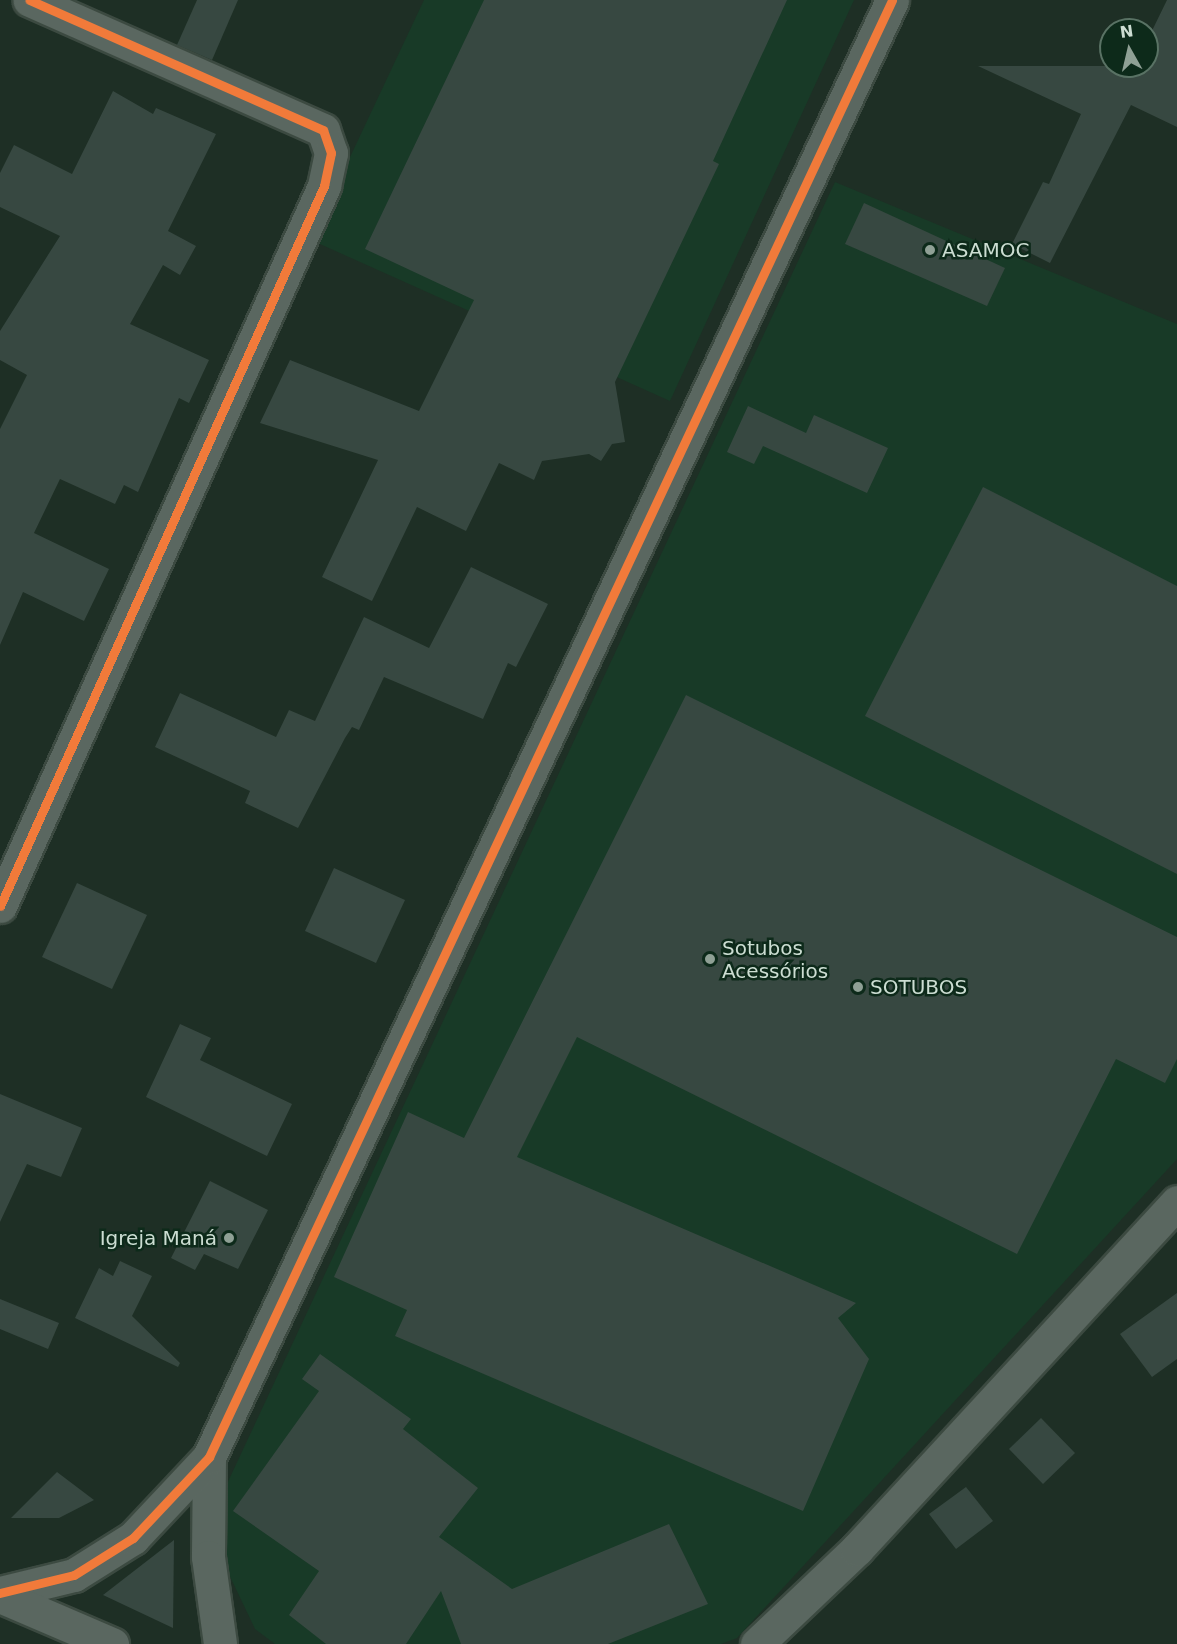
<!DOCTYPE html>
<html>
<head>
<meta charset="utf-8">
<style>
	body { margin:0 }
	#map { position:relative; width:1177px; height:1644px; overflow:hidden; background:#1e2f25; font-family:"DejaVu Sans",sans-serif }
	div>[style] { position:absolute }
	[style*='--x'] { left:calc(var(--x)*1px); top:calc(var(--y)*1px); width:calc(var(--w)*1px); rotate:calc(var(--a)*1deg) }
	.built>* { inset:0; background:#183a27 }
	.building>* { inset:0; background:#374841 }
	.roads { filter:drop-shadow(2px 0 #3c4a41) drop-shadow(-2px 0 #3c4a41) drop-shadow(0 2px #3c4a41) drop-shadow(0 -2px #3c4a41) }
	.minor>* { height:33px; margin:-16.5px; padding:0 16.5px; transform-origin:16.5px; border-radius:16.5px; background:#5a6760 }
	.cycleway>* { height:9px; margin:-4.5px; padding:0 4.5px; transform-origin:4.5px; border-radius:4.5px; background:#f17a3a }
	.dots>* { width:16px; height:16px; translate:-50% -50%; box-sizing:border-box; border:3px solid #0d2a1a; border-radius:50% }
	span { translate:-50% -50%; white-space:nowrap; text-align:center; line-height:1.15; -webkit-text-stroke:5px #0d2a1a; paint-order:stroke }
	.poi-label { font-size:20px; color:#ccddd2 }
	.left { translate:0 -50%; text-align:left }
	.right { translate:-100% -50%; text-align:right }
	.north { position:absolute; left:1099px; top:18px; width:60px; height:60px; box-sizing:border-box; background:#0d2a1a; border:2px solid #597264; border-radius:50%; rotate:352deg; font-size:16px; font-weight:700; line-height:24px; text-align:center; color:#ccddd2 }
	.north::after { content:''; display:block; margin:auto; width:21px; height:27px; background:#8fa095; clip-path:polygon(50% 0,100% 100%,50% 72%,0 100%) }
</style>
</head>
<body>
<div id="map">
	<div class="built">
		<div style="clip-path:polygon(424px 0,854px 0,670px 401px,311px 240px)"></div>
		<div style="clip-path:polygon(835px 182px,1177px 324px,1177px 1159px,737px 1638px,721px 1644px,275px 1644px,255px 1629px,226px 1568px,220px 1529px,225px 1488px)"></div>
	</div>
	<div class="building">
		<div style="clip-path:polygon(197px 0,238px 0,212px 60px,177px 45px)"></div>
		<div style="clip-path:polygon(484px 0,787px 0,713px 161px,719px 164px,615px 382px,625px 442px,612px 444px,601px 461px,589px 454px,542px 461px,534px 480px,499px 463px,466px 531px,417px 507px,372px 601px,322px 577px,378px 460px,260px 423px,290px 360px,419px 411px,474px 300px,365px 249px)"></div>
		<div style="clip-path:polygon(1167px 0,1177px 0,1177px 127px,1131px 105px,1050px 263px,1012px 244px,1043px 182px,1049px 184px,1081px 114px,978px 66px,1147px 66px,1147px 41px)"></div>
		<div style="clip-path:polygon(113px 91px,153px 114px,156px 108px,216px 134px,168px 231px,196px 246px,180px 275px,163px 265px,130px 324px,209px 360px,189px 403px,179px 398px,138px 492px,124px 485px,115px 504px,60px 479px,34px 533px,109px 569px,84px 621px,23px 592px,0 645px,0 429px,27px 375px,0 360px,0 331px,60px 236px,0 207px,0 173px,14px 145px,72px 174px)"></div>
		<div style="clip-path:polygon(864px 203px,1005px 268px,987px 306px,845px 244px)"></div>
		<div style="clip-path:polygon(748px 406px,806px 433px,814px 415px,888px 448px,867px 493px,763px 446px,754px 464px,727px 452px)"></div>
		<div style="clip-path:polygon(983px 487px,1177px 586px,1177px 874px,865px 716px)"></div>
		<div style="clip-path:polygon(471px 567px,548px 604px,516px 667px,508px 663px,483px 719px,384px 677px,359px 730px,352px 727px,345px 738px,298px 828px,245px 803px,250px 791px,155px 747px,180px 693px,276px 737px,289px 710px,315px 721px,364px 617px,429px 648px)"></div>
		<div style="clip-path:polygon(686px 695px,1177px 937px,1177px 1059px,1165px 1083px,1116px 1059px,1017px 1254px,577px 1037px,517px 1157px,856px 1303px,838px 1318px,869px 1359px,803px 1511px,395px 1336px,407px 1310px,334px 1277px,408px 1112px,464px 1138px)"></div>
		<div style="clip-path:polygon(334px 868px,405px 900px,376px 963px,305px 931px)"></div>
		<div style="clip-path:polygon(77px 883px,147px 915px,112px 989px,42px 957px)"></div>
		<div style="clip-path:polygon(180px 1024px,211px 1038px,200px 1060px,292px 1104px,267px 1156px,146px 1097px)"></div>
		<div style="clip-path:polygon(0 1094px,82px 1128px,61px 1177px,27px 1164px,0 1222px)"></div>
		<div style="clip-path:polygon(210px 1181px,268px 1210px,238px 1269px,204px 1254px,195px 1270px,171px 1258px)"></div>
		<div style="clip-path:polygon(120px 1261px,152px 1276px,132px 1316px,180px 1363px,178px 1367px,75px 1318px,99px 1268px,113px 1276px)"></div>
		<div style="clip-path:polygon(1177px 1293px,1177px 1359px,1152px 1377px,1120px 1334px)"></div>
		<div style="clip-path:polygon(0 1299px,59px 1323px,48px 1349px,0 1329px)"></div>
		<div style="clip-path:polygon(320px 1354px,411px 1419px,403px 1429px,478px 1488px,439px 1537px,512px 1589px,669px 1524px,708px 1604px,608px 1644px,461px 1644px,441px 1591px,406px 1644px,326px 1644px,289px 1615px,319px 1571px,233px 1511px,319px 1391px,302px 1379px)"></div>
		<div style="clip-path:polygon(1041px 1418px,1075px 1453px,1043px 1484px,1009px 1449px)"></div>
		<div style="clip-path:polygon(57px 1472px,94px 1500px,59px 1518px,11px 1518px)"></div>
		<div style="clip-path:polygon(966px 1487px,993px 1521px,956px 1549px,929px 1514px)"></div>
		<div style="clip-path:polygon(174px 1540px,173px 1628px,103px 1595px)"></div>
	</div>
	<div class="roads">
		<div class="minor">
			<div style="--x:0;--y:906;--w:790;--a:-65.77"></div>
			<div style="--x:324;--y:186;--w:34;--a:-78"></div>
			<div style="--x:331;--y:153;--w:24;--a:-109"></div>
			<div style="--x:323;--y:130;--w:321;--a:-156.1"></div>
			<div style="--x:209;--y:1457;--w:100;--a:90.6"></div>
			<div style="--x:208;--y:1557;--w:88;--a:82.1"></div>
			<div style="--x:0;--y:1593;--w:76;--a:-13.7"></div>
			<div style="--x:74;--y:1575;--w:70;--a:-32.1"></div>
			<div style="--x:133;--y:1538;--w:111;--a:-46.8"></div>
			<div style="--x:209;--y:1457;--w:1609;--a:-64.88"></div>
			<div style="--x:0;--y:1596;--w:122;--a:23.2"></div>
			<div style="--x:757;--y:1644;--w:138;--a:-43.5"></div>
			<div style="--x:857;--y:1549;--w:472;--a:-47.3"></div>
		</div>
	</div>
	<div class="cycleway">
		<div style="--x:0;--y:906;--w:790;--a:-65.77"></div>
		<div style="--x:324;--y:186;--w:34;--a:-78"></div>
		<div style="--x:331;--y:153;--w:24;--a:-109"></div>
		<div style="--x:323;--y:130;--w:321;--a:-156.1"></div>
		<div style="--x:0;--y:1593;--w:76;--a:-13.7"></div>
		<div style="--x:74;--y:1575;--w:70;--a:-32.1"></div>
		<div style="--x:133;--y:1538;--w:111;--a:-46.8"></div>
		<div style="--x:209;--y:1457;--w:1609;--a:-64.88"></div>
	</div>
	<div class="dots">
		<div style="left:930px;top:250px;background:#8fa095"></div>
		<div style="left:710px;top:959px;background:#8fa095"></div>
		<div style="left:858px;top:987px;background:#8fa095"></div>
		<div style="left:229px;top:1238px;background:#8fa095"></div>
	</div>
	<div class="poi-label">
		<span class="left" style="left:942px;top:250px">ASAMOC</span>
		<span class="left" style="left:722px;top:960px">Sotubos<br>Acessórios</span>
		<span class="left" style="left:870px;top:987px">SOTUBOS</span>
		<span class="right" style="left:217px;top:1238px">Igreja Maná</span>
	</div>
	<div class="north">N</div>
</div>
</body>
</html>
